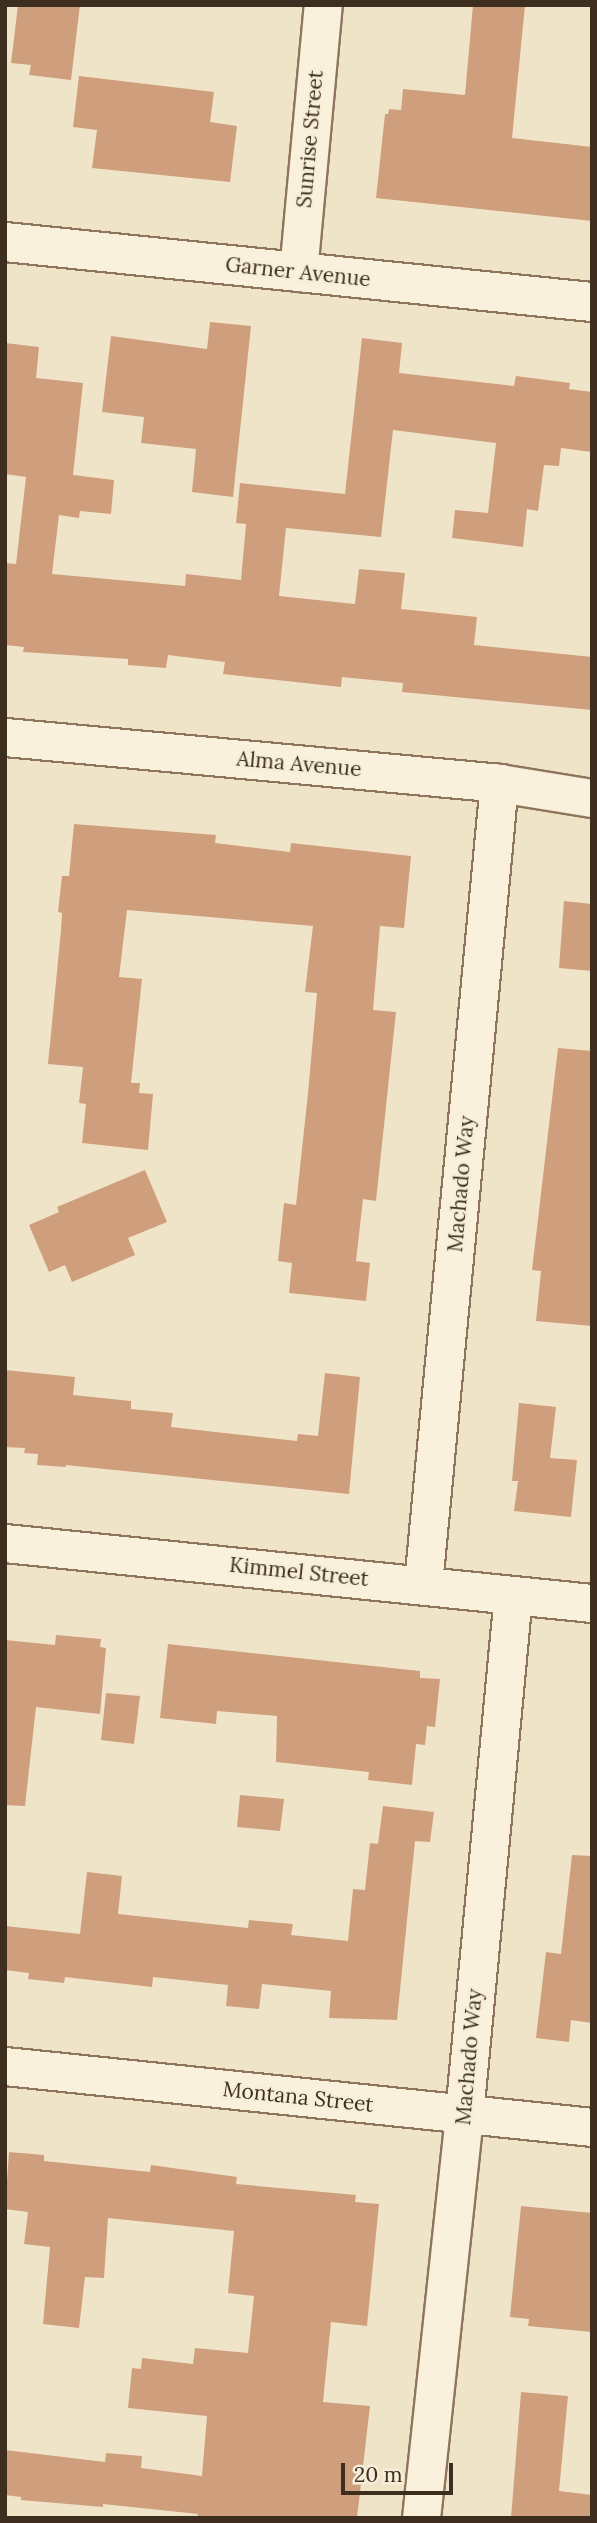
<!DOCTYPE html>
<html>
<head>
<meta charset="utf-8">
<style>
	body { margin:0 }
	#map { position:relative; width:597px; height:2523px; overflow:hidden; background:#f0e4c8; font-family:Lora,serif }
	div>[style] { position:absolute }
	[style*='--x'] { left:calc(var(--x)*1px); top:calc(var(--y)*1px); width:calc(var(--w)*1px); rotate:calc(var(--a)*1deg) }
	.building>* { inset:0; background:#cf9f7d }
	.roads { filter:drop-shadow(2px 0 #8d765c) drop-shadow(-2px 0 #8d765c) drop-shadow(0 2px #8d765c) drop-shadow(0 -2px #8d765c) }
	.street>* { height:37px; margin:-18.5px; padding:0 18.5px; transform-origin:18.5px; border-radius:18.5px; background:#faf1dc }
	.secondary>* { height:38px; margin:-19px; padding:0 19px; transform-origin:19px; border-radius:19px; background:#faf1dc }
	span { translate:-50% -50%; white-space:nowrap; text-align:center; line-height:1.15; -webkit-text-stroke:5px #f7eed8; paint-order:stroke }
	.street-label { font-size:21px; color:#3d2e20 }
	.frame { position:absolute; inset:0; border:7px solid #3d2e20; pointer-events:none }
	.scale { position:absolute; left:341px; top:2463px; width:112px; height:32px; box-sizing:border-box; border:4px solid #3d2e20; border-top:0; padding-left:9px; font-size:21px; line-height:24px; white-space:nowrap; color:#3d2e20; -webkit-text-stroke:5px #f7eed8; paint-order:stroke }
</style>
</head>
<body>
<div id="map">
	<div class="building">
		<div style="clip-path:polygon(18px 5px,80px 5px,71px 80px,29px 75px,31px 65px,11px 63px)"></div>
		<div style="clip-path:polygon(473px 5px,525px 5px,512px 138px,592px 147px,592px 221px,376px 198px,385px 114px,388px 114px,389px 109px,401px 110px,403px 89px,465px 95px)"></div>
		<div style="clip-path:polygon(79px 76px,214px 92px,210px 122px,237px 126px,230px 182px,92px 168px,97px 130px,73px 127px)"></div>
		<div style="clip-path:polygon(210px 322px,251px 326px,233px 497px,192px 492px,196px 449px,141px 443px,144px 417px,102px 412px,111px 336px,207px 349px)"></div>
		<div style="clip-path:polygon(362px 338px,402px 343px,399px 373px,514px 386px,516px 376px,570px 383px,569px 389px,592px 392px,592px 452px,561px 448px,559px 466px,544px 465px,538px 511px,527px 509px,523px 547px,452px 538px,455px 510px,488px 513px,496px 443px,393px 430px,381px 537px,286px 528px,279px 596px,355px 604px,359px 569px,405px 573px,401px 609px,477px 617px,474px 645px,592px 657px,592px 710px,402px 692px,403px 683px,342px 677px,341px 687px,223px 674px,225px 662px,168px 655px,166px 668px,128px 665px,128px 659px,23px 652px,24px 647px,5px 645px,5px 563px,16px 564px,26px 477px,5px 474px,5px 343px,39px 347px,36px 378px,83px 383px,73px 475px,114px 480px,111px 514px,80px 511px,79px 518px,59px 515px,52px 574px,185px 586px,186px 574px,241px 580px,246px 524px,236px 523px,240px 483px,345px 494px)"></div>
		<div style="clip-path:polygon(74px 824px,216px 835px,215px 843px,290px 852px,291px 843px,411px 856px,404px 928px,380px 926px,373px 1010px,396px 1012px,376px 1201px,363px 1199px,356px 1261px,370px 1263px,366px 1301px,289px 1293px,292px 1263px,278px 1261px,284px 1203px,296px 1205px,308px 1093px,317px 993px,305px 992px,313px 926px,127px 910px,119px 977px,142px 979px,131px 1083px,140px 1083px,139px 1093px,153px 1094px,148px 1150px,82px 1143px,86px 1104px,79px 1103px,83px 1067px,48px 1064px,61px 930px,62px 913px,58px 912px,62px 876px,69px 876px)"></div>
		<div style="clip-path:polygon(564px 901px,592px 904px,592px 971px,559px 968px)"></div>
		<div style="clip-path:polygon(558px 1048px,592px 1051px,592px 1326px,536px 1321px,541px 1271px,532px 1270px)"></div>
		<div style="clip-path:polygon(145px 1170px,167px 1222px,128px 1238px,135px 1255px,72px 1282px,65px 1265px,49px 1272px,29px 1225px,59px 1212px,57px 1207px)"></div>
		<div style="clip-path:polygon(5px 1370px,75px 1377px,73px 1395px,131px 1401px,131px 1409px,173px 1413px,171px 1427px,297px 1441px,298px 1434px,318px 1436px,325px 1373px,360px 1377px,349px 1494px,66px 1465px,66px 1467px,37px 1465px,38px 1454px,24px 1453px,25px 1448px,5px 1447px)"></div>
		<div style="clip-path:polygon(519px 1403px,556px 1407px,550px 1458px,577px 1460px,571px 1517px,514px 1511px,518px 1481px,512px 1481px)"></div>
		<div style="clip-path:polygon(56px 1635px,101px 1639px,100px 1647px,106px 1648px,100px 1714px,36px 1707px,25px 1806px,5px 1805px,5px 1640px,55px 1645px)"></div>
		<div style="clip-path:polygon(168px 1644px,420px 1671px,420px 1678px,440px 1679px,435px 1727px,427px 1726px,425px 1745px,416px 1744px,412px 1785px,368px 1780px,369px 1772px,276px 1762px,277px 1716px,217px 1711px,216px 1724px,160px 1718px)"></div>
		<div style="clip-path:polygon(106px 1693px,140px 1696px,134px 1744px,101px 1740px)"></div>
		<div style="clip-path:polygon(240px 1795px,284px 1799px,280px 1831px,237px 1827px)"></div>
		<div style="clip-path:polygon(383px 1806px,434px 1812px,430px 1842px,415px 1841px,397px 2020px,329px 2018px,331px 1991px,262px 1984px,259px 2009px,226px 2006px,228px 1985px,153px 1977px,152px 1987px,65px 1977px,64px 1983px,28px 1979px,29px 1973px,5px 1970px,5px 1926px,80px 1934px,87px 1872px,122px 1876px,118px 1914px,248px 1928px,249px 1920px,293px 1924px,291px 1935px,348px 1941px,353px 1889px,365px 1890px,370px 1843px,378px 1844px)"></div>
		<div style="clip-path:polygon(572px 1855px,592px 1856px,592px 2023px,571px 2020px,569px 2042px,536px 2038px,546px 1952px,561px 1954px)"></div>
		<div style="clip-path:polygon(9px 2152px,44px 2155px,44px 2161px,150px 2172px,151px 2165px,237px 2177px,236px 2184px,356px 2195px,355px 2202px,379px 2204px,367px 2326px,331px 2322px,323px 2402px,370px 2406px,357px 2518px,197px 2518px,198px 2514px,103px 2504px,103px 2507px,21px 2500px,21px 2497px,5px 2495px,5px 2450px,105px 2462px,106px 2453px,142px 2456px,141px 2468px,202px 2476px,207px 2416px,128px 2408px,132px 2368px,141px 2369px,142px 2358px,193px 2364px,195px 2348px,248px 2353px,254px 2296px,228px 2293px,234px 2231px,108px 2218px,104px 2278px,85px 2277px,79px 2328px,43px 2324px,50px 2247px,24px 2244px,28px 2212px,5px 2209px)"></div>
		<div style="clip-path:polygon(521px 2206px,592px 2213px,592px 2332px,528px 2326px,529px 2319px,510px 2317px)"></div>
		<div style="clip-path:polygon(521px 2392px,568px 2396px,559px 2491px,592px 2495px,592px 2518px,511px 2518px)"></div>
	</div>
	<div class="roads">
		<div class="street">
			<div style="--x:298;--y:272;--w:268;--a:-84.7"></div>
			<div style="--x:5;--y:737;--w:496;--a:5.3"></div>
			<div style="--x:499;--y:783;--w:94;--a:9.2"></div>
			<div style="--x:5;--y:1543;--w:590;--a:5.84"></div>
			<div style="--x:423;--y:1584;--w:805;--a:-84.58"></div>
			<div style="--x:5;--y:2066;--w:590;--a:5.93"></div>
			<div style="--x:421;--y:2518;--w:406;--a:-83.9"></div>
			<div style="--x:464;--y:2114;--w:521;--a:-84.61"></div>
		</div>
		<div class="secondary">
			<div style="--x:5;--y:242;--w:590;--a:5.84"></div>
		</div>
	</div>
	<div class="street-label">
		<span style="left:310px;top:139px;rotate:-85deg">Sunrise Street</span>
		<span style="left:298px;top:272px;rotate:6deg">Garner Avenue</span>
		<span style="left:299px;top:764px;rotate:5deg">Alma Avenue</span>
		<span style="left:461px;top:1184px;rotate:-85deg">Machado Way</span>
		<span style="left:299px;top:1572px;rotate:6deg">Kimmel Street</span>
		<span style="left:469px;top:2057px;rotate:-85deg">Machado Way</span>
		<span style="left:298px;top:2097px;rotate:6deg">Montana Street</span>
	</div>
	<div class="frame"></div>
	<div class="scale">20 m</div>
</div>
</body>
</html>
